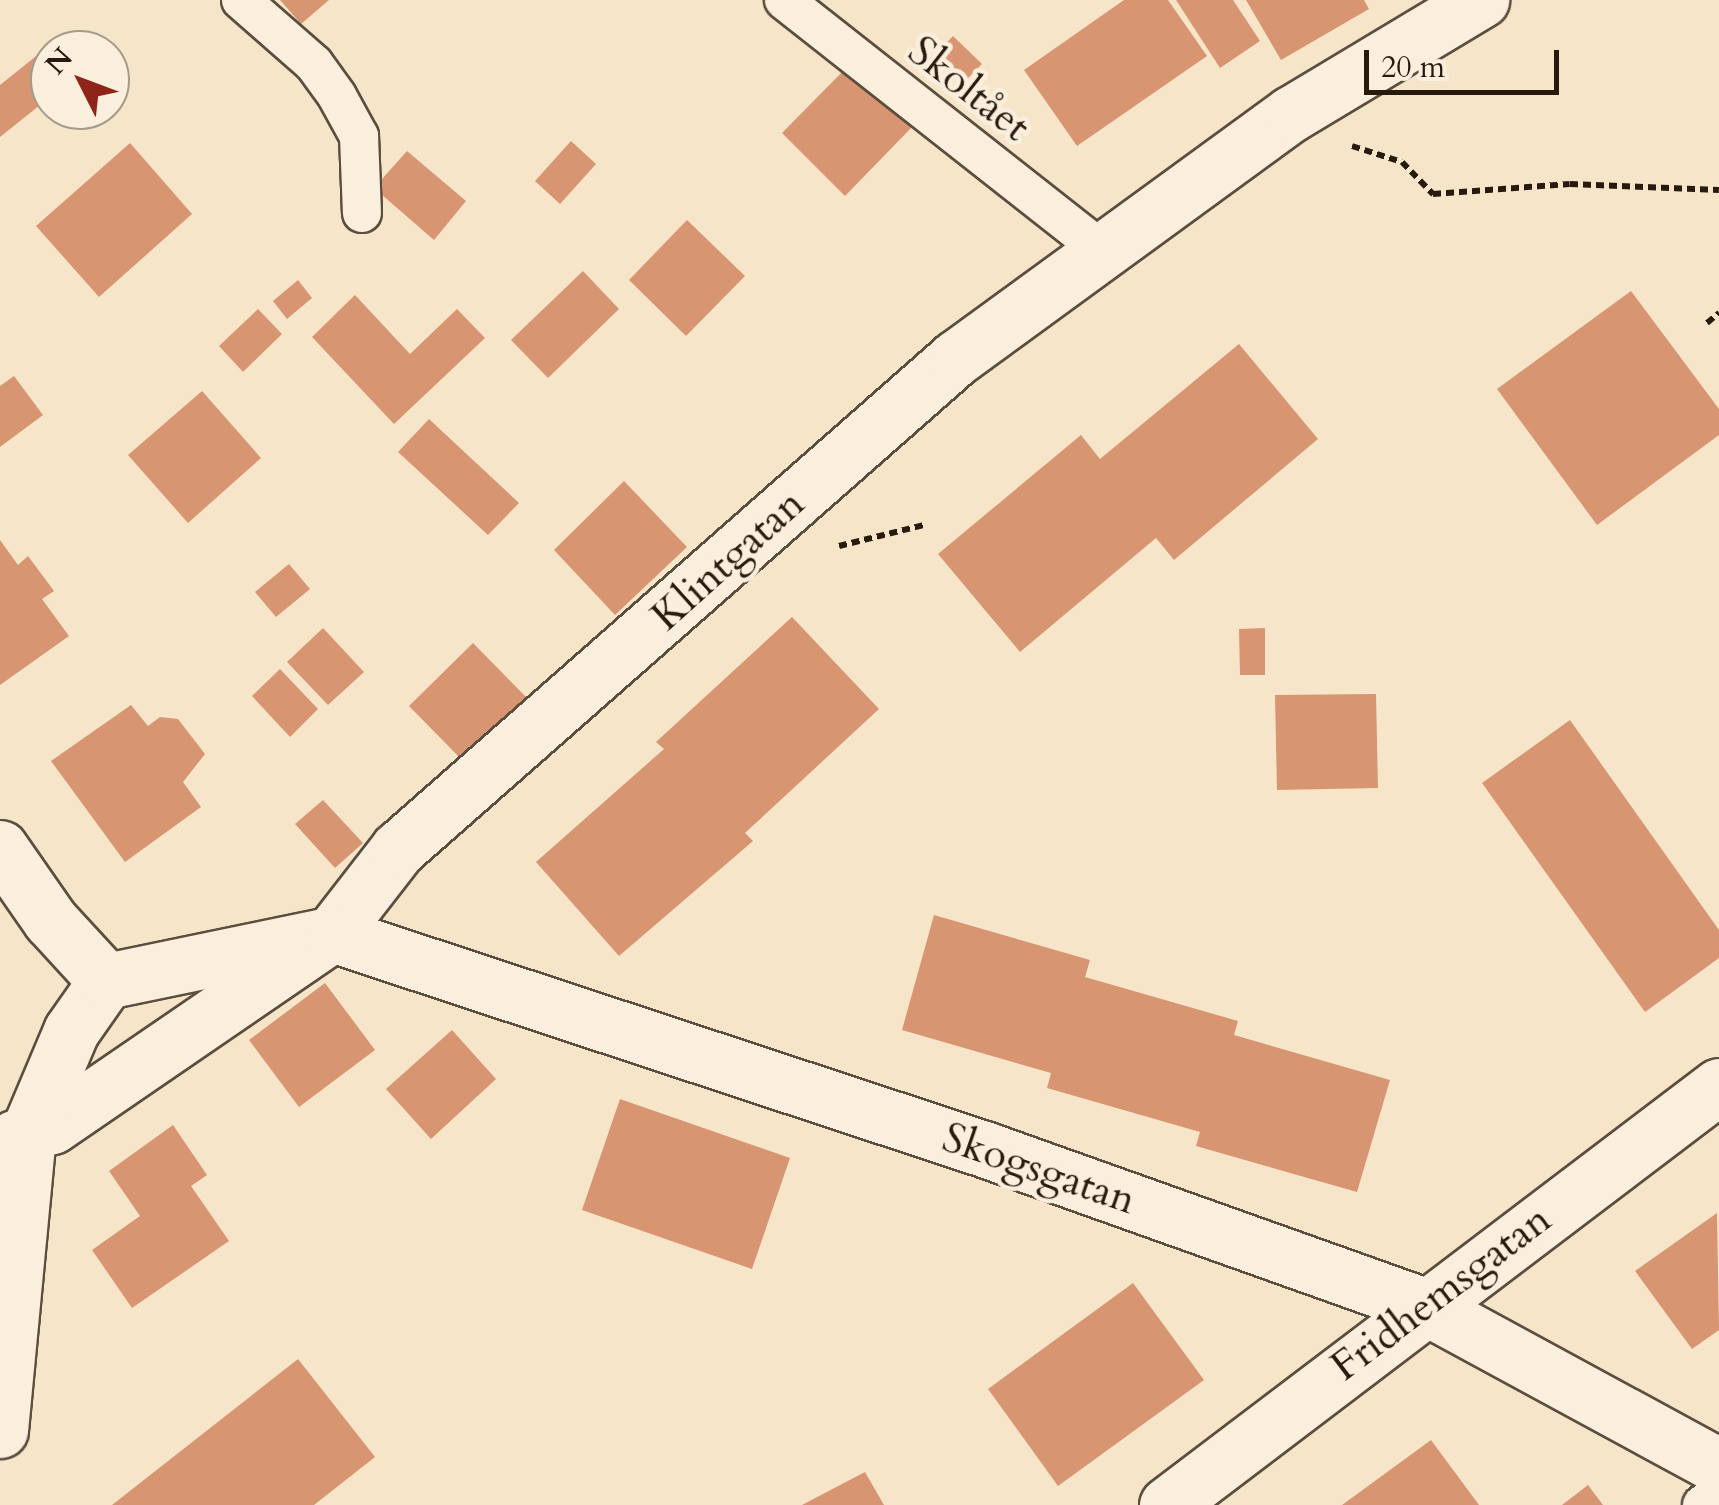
<!DOCTYPE html>
<html>
<head>
<meta charset="utf-8">
<style>
	body { margin:0 }
	#map { position:relative; width:1719px; height:1505px; overflow:hidden; background:#f7e5ca; font-family:Cardo,serif }
	div>[style] { position:absolute }
	[style*='--x'] { left:calc(var(--x)*1px); top:calc(var(--y)*1px); width:calc(var(--w)*1px); rotate:calc(var(--a)*1deg) }
	.building>* { inset:0; background:#d89572 }
	.path>* { height:6px; margin-top:-3px; transform-origin:0; background:repeating-linear-gradient(90deg,#271b0f 0 8px,transparent 0 13px) }
	.roads { filter:drop-shadow(2px 0 #5b4e3e) drop-shadow(-2px 0 #5b4e3e) drop-shadow(0 2px #5b4e3e) drop-shadow(0 -2px #5b4e3e) }
	.lane>* { height:38px; margin:-19px; padding:0 19px; transform-origin:19px; border-radius:19px; background:#faeedd }
	.street>* { height:55px; margin:-27.5px; padding:0 27.5px; transform-origin:27.5px; border-radius:27.5px; background:#faeedd }
	.secondary>* { height:55px; margin:-27.5px; padding:0 27.5px; transform-origin:27.5px; border-radius:27.5px; background:#faeedd }
	span { translate:-50% -50%; white-space:nowrap; text-align:center; line-height:1.15; -webkit-text-stroke:9px #faeedd; paint-order:stroke }
	.street-label { font-size:42px; color:#271b0f }
	.north { position:absolute; left:30px; top:30px; width:100px; height:100px; box-sizing:border-box; background:#faeedd; border:2px solid #a69a8b; border-radius:50%; rotate:312deg; font-size:28px; font-weight:700; line-height:40px; text-align:center; color:#271b0f }
	.north::after { content:''; display:block; margin:auto; width:35px; height:45px; background:#8f2418; clip-path:polygon(50% 0,100% 100%,50% 72%,0 100%) }
	.scale { position:absolute; left:1364px; top:50px; width:195px; height:45px; box-sizing:border-box; border:5px solid #271b0f; border-top:0; padding-left:12px; font-size:30px; line-height:35px; white-space:nowrap; color:#271b0f; -webkit-text-stroke:8px #faeedd; paint-order:stroke }
</style>
</head>
<body>
<div id="map">
	<div class="building">
		<div style="clip-path:polygon(280px 0,329px 0,301px 24px)"></div>
		<div style="clip-path:polygon(1124px 0,1168px 0,1207px 56px,1077px 146px,1024px 70px)"></div>
		<div style="clip-path:polygon(1176px 0,1233px 0,1260px 41px,1220px 68px)"></div>
		<div style="clip-path:polygon(1246px 0,1364px 0,1369px 9px,1281px 60px)"></div>
		<div style="clip-path:polygon(953px 36px,982px 64px,963px 83px,934px 56px)"></div>
		<div style="clip-path:polygon(45px 49px,50px 97px,0 137px,0 85px)"></div>
		<div style="clip-path:polygon(851px 63px,914px 125px,845px 196px,782px 133px)"></div>
		<div style="clip-path:polygon(571px 141px,596px 164px,560px 204px,535px 181px)"></div>
		<div style="clip-path:polygon(130px 143px,192px 214px,99px 297px,36px 226px)"></div>
		<div style="clip-path:polygon(407px 151px,466px 201px,434px 240px,374px 188px)"></div>
		<div style="clip-path:polygon(687px 220px,745px 276px,686px 336px,629px 280px)"></div>
		<div style="clip-path:polygon(583px 271px,619px 309px,548px 378px,511px 340px)"></div>
		<div style="clip-path:polygon(298px 280px,312px 298px,287px 319px,273px 301px)"></div>
		<div style="clip-path:polygon(1631px 291px,1719px 409px,1719px 435px,1597px 525px,1497px 389px)"></div>
		<div style="clip-path:polygon(355px 295px,410px 354px,457px 309px,485px 338px,394px 424px,312px 337px)"></div>
		<div style="clip-path:polygon(258px 309px,282px 334px,243px 372px,219px 346px)"></div>
		<div style="clip-path:polygon(1239px 344px,1318px 439px,1174px 560px,1156px 538px,1020px 652px,938px 554px,1081px 435px,1100px 459px)"></div>
		<div style="clip-path:polygon(14px 376px,43px 415px,0 447px,0 386px)"></div>
		<div style="clip-path:polygon(202px 391px,261px 458px,188px 523px,128px 455px)"></div>
		<div style="clip-path:polygon(429px 419px,519px 503px,488px 535px,398px 452px)"></div>
		<div style="clip-path:polygon(624px 481px,687px 547px,615px 615px,554px 550px)"></div>
		<div style="clip-path:polygon(0 540px,18px 565px,28px 556px,54px 591px,42px 599px,69px 636px,0 685px)"></div>
		<div style="clip-path:polygon(289px 564px,310px 589px,276px 617px,255px 592px)"></div>
		<div style="clip-path:polygon(792px 617px,879px 709px,745px 833px,753px 841px,619px 956px,536px 862px,664px 749px,656px 742px)"></div>
		<div style="clip-path:polygon(323px 628px,364px 672px,328px 705px,287px 662px)"></div>
		<div style="clip-path:polygon(1265px 628px,1265px 675px,1240px 675px,1239px 629px)"></div>
		<div style="clip-path:polygon(473px 643px,528px 699px,464px 762px,409px 706px)"></div>
		<div style="clip-path:polygon(280px 669px,318px 709px,290px 737px,252px 696px)"></div>
		<div style="clip-path:polygon(1376px 694px,1378px 788px,1277px 790px,1275px 695px)"></div>
		<div style="clip-path:polygon(131px 705px,148px 726px,160px 717px,178px 719px,205px 754px,183px 782px,201px 807px,125px 862px,51px 761px)"></div>
		<div style="clip-path:polygon(1570px 720px,1719px 930px,1719px 958px,1645px 1012px,1482px 783px)"></div>
		<div style="clip-path:polygon(323px 800px,363px 843px,335px 868px,295px 824px)"></div>
		<div style="clip-path:polygon(934px 915px,1090px 960px,1085px 977px,1238px 1021px,1234px 1035px,1390px 1080px,1357px 1192px,1196px 1146px,1200px 1132px,1047px 1088px,1051px 1073px,902px 1030px)"></div>
		<div style="clip-path:polygon(325px 983px,375px 1050px,299px 1107px,249px 1040px)"></div>
		<div style="clip-path:polygon(452px 1030px,496px 1079px,431px 1139px,386px 1089px)"></div>
		<div style="clip-path:polygon(620px 1099px,790px 1158px,752px 1269px,582px 1210px)"></div>
		<div style="clip-path:polygon(173px 1125px,207px 1175px,191px 1186px,229px 1241px,132px 1308px,92px 1250px,140px 1216px,109px 1171px)"></div>
		<div style="clip-path:polygon(1717px 1213px,1719px 1330px,1692px 1349px,1635px 1271px)"></div>
		<div style="clip-path:polygon(1133px 1283px,1204px 1380px,1058px 1486px,988px 1389px)"></div>
		<div style="clip-path:polygon(298px 1359px,375px 1457px,314px 1505px,112px 1505px)"></div>
		<div style="clip-path:polygon(1431px 1440px,1479px 1505px,1342px 1505px)"></div>
		<div style="clip-path:polygon(865px 1472px,884px 1505px,802px 1505px)"></div>
		<div style="clip-path:polygon(1588px 1485px,1603px 1505px,1562px 1505px)"></div>
	</div>
	<div class="path">
		<div style="--x:1352;--y:146;--w:52;--a:17.7"></div>
		<div style="--x:1402;--y:162;--w:45;--a:45.9"></div>
		<div style="--x:1433;--y:194;--w:137;--a:-4.2"></div>
		<div style="--x:1570;--y:184;--w:149;--a:2.3"></div>
		<div style="--x:1707;--y:323;--w:16;--a:-40"></div>
		<div style="--x:839;--y:546;--w:88;--a:-13.9"></div>
	</div>
	<div class="roads">
		<div class="lane">
			<div style="--x:241;--y:0;--w:97;--a:41.2"></div>
			<div style="--x:314;--y:64;--w:39;--a:54"></div>
			<div style="--x:337;--y:96;--w:46;--a:61.2"></div>
			<div style="--x:359;--y:136;--w:77;--a:87.8"></div>
			<div style="--x:784;--y:0;--w:401;--a:38.2"></div>
			<div style="--x:1702;--y:1505;--w:21;--a:-37"></div>
		</div>
		<div class="street">
			<div style="--x:0;--y:848;--w:88;--a:55.2"></div>
			<div style="--x:50;--y:920;--w:83;--a:47.4"></div>
			<div style="--x:14;--y:1138;--w:40;--a:-18"></div>
			<div style="--x:52;--y:1126;--w:340;--a:-34.4"></div>
			<div style="--x:332;--y:934;--w:108;--a:-52.2"></div>
			<div style="--x:398;--y:849;--w:743;--a:-41.35"></div>
			<div style="--x:956;--y:358;--w:414;--a:-36.1"></div>
			<div style="--x:1291;--y:114;--w:222;--a:-31"></div>
			<div style="--x:0;--y:1430;--w:298;--a:-84.6"></div>
			<div style="--x:28;--y:1133;--w:111;--a:-67.1"></div>
			<div style="--x:71;--y:1031;--w:61;--a:-55"></div>
			<div style="--x:106;--y:981;--w:231;--a:-11.7"></div>
			<div style="--x:332;--y:934;--w:687;--a:18.25"></div>
			<div style="--x:984;--y:1149;--w:467;--a:19.6"></div>
			<div style="--x:1424;--y:1306;--w:336;--a:28.5"></div>
		</div>
		<div class="secondary">
			<div style="--x:1167;--y:1505;--w:693;--a:-37.2"></div>
		</div>
	</div>
	<div class="street-label">
		<span style="left:969px;top:89px;rotate:38deg">Skoltået</span>
		<span style="left:728px;top:560px;rotate:-42deg">Klintgatan</span>
		<span style="left:1039px;top:1169px;rotate:19deg">Skogsgatan</span>
		<span style="left:1441px;top:1293px;rotate:-37deg">Fridhemsgatan</span>
	</div>
	<div class="north">N</div>
	<div class="scale">20 m</div>
</div>
</body>
</html>
